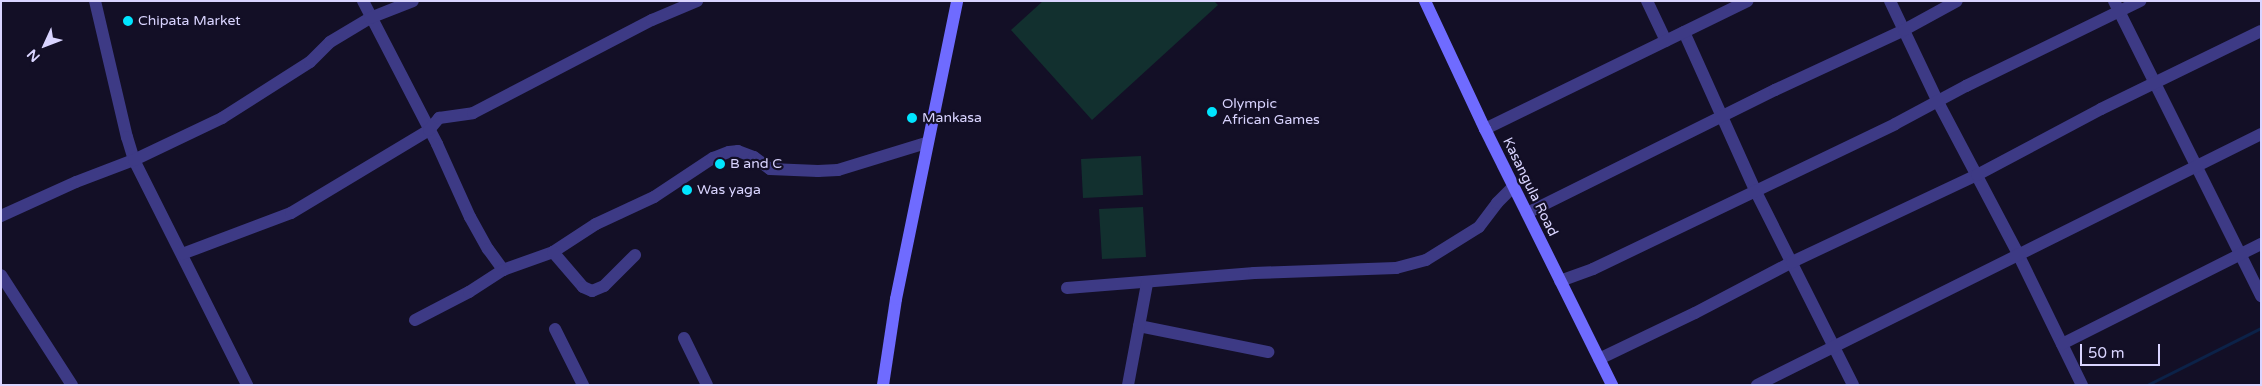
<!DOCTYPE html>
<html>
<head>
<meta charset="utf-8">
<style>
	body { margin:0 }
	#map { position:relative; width:2262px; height:386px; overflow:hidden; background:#130f26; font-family:"Varela Round",sans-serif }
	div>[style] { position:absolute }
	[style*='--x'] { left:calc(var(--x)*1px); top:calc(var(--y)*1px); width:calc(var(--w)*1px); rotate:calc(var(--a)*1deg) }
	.green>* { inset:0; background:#12302f }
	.stream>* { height:3px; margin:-1.5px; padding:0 1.5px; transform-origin:1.5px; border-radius:1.5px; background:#0c2248 }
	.street>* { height:12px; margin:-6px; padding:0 6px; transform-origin:6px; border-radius:6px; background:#3d3a85 }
	.secondary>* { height:12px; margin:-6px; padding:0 6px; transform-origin:6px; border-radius:6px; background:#6f6bff }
	.dots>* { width:14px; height:14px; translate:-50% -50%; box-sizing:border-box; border:2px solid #130f26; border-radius:50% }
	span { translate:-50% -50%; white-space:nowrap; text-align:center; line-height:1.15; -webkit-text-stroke:4.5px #130f26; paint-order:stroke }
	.poi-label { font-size:14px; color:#d9d4ff }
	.left { translate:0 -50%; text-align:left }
	.street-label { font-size:14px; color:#d9d4ff }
	.frame { position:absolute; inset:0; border:2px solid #d9d4ff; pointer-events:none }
	.north { position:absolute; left:20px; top:20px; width:50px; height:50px; -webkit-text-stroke:4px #130f26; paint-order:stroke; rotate:227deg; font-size:14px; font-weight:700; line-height:20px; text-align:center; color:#d9d4ff }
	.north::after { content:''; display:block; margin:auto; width:18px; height:22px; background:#d9d4ff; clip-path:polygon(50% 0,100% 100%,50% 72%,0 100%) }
	.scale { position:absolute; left:2080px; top:344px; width:80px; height:22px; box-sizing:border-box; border:2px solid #d9d4ff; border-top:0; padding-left:6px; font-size:15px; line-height:18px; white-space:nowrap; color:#d9d4ff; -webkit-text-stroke:4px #130f26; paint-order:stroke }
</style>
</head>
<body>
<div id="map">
	<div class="green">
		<div style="clip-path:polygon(1043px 1px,1214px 1px,1218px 5px,1092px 120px,1011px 30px)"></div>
		<div style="clip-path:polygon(1141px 156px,1143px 195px,1083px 198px,1081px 159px)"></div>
		<div style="clip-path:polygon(1143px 207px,1146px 257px,1102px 259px,1099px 209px)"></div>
	</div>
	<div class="stream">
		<div style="--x:2147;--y:385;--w:127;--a:-26.6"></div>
	</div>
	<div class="street">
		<div style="--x:95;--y:1;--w:140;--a:76.8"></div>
		<div style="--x:127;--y:137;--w:24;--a:73"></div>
		<div style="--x:134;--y:160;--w:252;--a:63.3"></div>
		<div style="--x:363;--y:1;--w:161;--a:62.6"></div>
		<div style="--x:437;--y:144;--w:80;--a:65.7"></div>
		<div style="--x:470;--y:217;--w:37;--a:61"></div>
		<div style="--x:488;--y:249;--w:26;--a:54"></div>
		<div style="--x:503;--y:270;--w:53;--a:-19.8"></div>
		<div style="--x:553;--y:252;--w:51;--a:-33.1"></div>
		<div style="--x:596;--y:224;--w:64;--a:-25"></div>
		<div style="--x:654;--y:197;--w:71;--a:-33.5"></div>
		<div style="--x:713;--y:158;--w:17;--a:-21"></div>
		<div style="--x:729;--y:152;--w:9;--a:-6"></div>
		<div style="--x:738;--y:151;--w:17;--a:21"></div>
		<div style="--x:754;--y:157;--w:20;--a:37"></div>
		<div style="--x:770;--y:169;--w:48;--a:2.4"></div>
		<div style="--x:818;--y:171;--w:20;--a:-3"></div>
		<div style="--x:838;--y:170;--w:92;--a:-17.1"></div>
		<div style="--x:1647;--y:1;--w:44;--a:64.6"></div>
		<div style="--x:1890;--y:1;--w:112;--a:64.6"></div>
		<div style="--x:1938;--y:102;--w:172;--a:62.2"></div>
		<div style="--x:2018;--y:254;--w:146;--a:64"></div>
		<div style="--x:2114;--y:1;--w:330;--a:63.5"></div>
		<div style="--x:1684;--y:32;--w:173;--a:65.8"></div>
		<div style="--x:1755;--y:190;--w:218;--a:63.3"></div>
		<div style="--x:1485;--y:129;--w:292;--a:-26"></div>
		<div style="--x:1527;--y:213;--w:277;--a:-26.4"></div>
		<div style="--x:1775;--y:90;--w:142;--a:-24.9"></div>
		<div style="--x:1904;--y:30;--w:60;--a:-28.7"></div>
		<div style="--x:1;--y:216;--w:82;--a:-24.4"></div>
		<div style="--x:76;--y:182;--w:62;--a:-20.8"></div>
		<div style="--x:134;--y:160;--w:98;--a:-25.5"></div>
		<div style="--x:222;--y:118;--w:104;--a:-32.5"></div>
		<div style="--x:310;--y:62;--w:28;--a:-45"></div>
		<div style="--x:330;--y:42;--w:47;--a:-31"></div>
		<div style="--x:370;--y:18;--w:46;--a:-21.6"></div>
		<div style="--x:553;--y:252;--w:46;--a:49.4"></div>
		<div style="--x:583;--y:287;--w:10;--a:24"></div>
		<div style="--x:592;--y:291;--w:13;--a:-23"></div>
		<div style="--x:604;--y:286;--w:44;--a:-45"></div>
		<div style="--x:182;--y:254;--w:116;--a:-20.6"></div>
		<div style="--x:291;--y:213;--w:161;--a:-31"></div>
		<div style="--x:429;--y:130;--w:16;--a:-50"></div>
		<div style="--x:439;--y:118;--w:34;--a:-8"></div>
		<div style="--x:473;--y:113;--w:202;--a:-27.5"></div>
		<div style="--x:652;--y:20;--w:49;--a:-22.9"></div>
		<div style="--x:1;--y:275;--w:131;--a:57.2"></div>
		<div style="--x:1560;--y:281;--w:35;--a:-20"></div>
		<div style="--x:1593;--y:269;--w:335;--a:-25.6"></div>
		<div style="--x:1895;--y:124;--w:81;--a:-28.2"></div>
		<div style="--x:1966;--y:86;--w:194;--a:-26"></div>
		<div style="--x:1067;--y:288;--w:188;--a:-4.6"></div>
		<div style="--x:1254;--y:273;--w:142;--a:-2"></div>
		<div style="--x:1396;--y:268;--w:31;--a:-15"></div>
		<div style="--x:1426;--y:260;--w:62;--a:-31.9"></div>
		<div style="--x:1479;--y:227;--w:30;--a:-53"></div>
		<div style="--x:1497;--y:203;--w:24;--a:-45"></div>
		<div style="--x:415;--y:320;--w:61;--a:-27.4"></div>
		<div style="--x:469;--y:292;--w:40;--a:-32.9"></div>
		<div style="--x:1139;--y:326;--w:132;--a:11.4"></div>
		<div style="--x:555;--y:329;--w:63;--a:63.4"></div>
		<div style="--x:684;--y:338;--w:52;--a:63.9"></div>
		<div style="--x:2062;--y:344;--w:223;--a:-26.7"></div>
		<div style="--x:1599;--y:359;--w:106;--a:-25.6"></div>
		<div style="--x:1695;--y:313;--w:110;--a:-27.7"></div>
		<div style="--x:1792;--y:262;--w:204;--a:-25.2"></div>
		<div style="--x:1977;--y:175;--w:140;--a:-28"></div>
		<div style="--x:2101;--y:109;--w:178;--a:-26"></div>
		<div style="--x:1128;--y:385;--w:104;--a:-79.4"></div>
		<div style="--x:1757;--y:385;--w:563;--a:-26.47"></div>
	</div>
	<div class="secondary">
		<div style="--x:1425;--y:1;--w:141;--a:64.9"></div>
		<div style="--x:1485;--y:129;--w:286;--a:63.6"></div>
		<div style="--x:883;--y:385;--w:87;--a:-81.4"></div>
		<div style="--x:896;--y:299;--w:304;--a:-78.4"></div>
	</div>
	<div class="dots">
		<div style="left:128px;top:21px;background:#00e5ff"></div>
		<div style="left:1212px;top:112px;background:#00e5ff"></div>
		<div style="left:912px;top:118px;background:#00e5ff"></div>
		<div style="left:720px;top:164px;background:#00e5ff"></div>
		<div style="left:687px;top:190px;background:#00e5ff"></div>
	</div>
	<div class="poi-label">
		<span class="left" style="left:138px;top:21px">Chipata Market</span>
		<span class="left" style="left:1222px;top:112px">Olympic<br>African Games</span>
		<span class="left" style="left:922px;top:118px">Mankasa</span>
		<span class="left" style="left:730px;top:164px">B and C</span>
		<span class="left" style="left:697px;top:190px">Was yaga</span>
	</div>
	<div class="street-label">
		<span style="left:1530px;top:187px;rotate:64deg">Kasangula Road</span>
	</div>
	<div class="frame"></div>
	<div class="north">N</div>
	<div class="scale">50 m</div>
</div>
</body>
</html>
